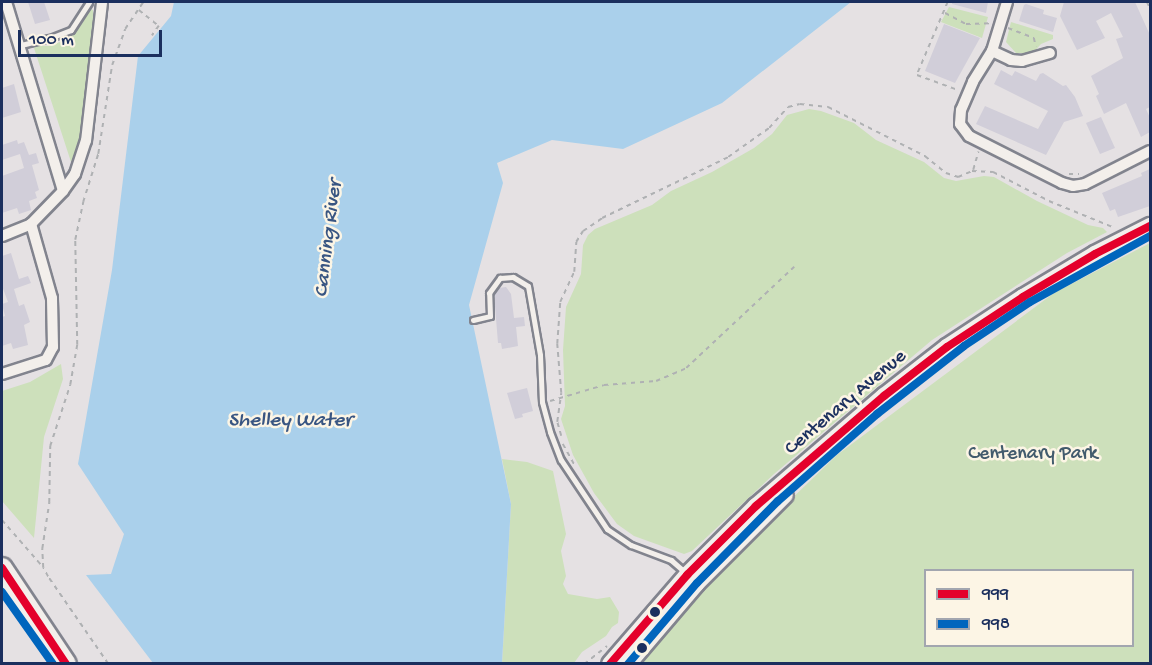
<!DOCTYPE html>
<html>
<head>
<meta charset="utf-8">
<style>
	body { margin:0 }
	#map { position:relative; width:1152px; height:665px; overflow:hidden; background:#e5e1e3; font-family:"Gochi Hand",sans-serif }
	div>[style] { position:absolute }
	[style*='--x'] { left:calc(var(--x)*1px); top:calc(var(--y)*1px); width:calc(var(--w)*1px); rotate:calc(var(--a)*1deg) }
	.green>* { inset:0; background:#cde0bb }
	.water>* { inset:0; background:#aad0eb }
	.building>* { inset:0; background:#d1ced9 }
	.path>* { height:1.5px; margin-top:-0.75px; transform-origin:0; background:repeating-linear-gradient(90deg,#afb1b3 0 4.5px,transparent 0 9px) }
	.roads { filter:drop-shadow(2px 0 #82848e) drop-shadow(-2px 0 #82848e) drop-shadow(0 2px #82848e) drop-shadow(0 -2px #82848e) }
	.lane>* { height:5px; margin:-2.5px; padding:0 2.5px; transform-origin:2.5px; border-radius:2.5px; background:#f3efeb }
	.street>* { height:10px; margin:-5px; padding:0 5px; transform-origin:5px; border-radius:5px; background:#f3efeb }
	.primary>* { height:16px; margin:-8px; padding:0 8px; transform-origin:8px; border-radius:8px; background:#f3efeb }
	.highway>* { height:20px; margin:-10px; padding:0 10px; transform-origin:10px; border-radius:10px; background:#f3efeb }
	.bus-1>* { height:8px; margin:-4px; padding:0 4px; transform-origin:4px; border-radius:4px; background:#e4002b }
	.bus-2>* { height:8px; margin:-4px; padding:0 4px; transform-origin:4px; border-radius:4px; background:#0065bd }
	.dots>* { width:16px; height:16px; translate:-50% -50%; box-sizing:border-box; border:3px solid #fcf5e5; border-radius:50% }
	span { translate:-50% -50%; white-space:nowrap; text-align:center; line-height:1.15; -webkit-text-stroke:5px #fcf5e5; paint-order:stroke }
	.street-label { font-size:20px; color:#1b2f5e }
	.park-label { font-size:20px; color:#425b6d }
	.water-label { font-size:21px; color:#385582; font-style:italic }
	.frame { position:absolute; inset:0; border:3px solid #1b2f5e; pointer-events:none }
	.legend { position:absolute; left:924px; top:569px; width:210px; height:78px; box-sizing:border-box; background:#fcf5e5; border:2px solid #a2a6af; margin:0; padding:8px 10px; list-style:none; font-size:18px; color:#1b2f5e }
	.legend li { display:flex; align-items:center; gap:12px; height:30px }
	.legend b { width:30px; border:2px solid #a2a6af }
	.scale { position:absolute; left:18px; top:30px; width:144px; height:27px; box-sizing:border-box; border:3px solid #1b2f5e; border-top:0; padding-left:8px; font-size:18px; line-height:21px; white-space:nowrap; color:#1b2f5e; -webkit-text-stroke:4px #fcf5e5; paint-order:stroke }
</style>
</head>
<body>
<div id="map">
	<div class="green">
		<div style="clip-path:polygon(949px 7px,988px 17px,982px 38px,941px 22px)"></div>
		<div style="clip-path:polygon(88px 8px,93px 10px,94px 20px,82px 137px,75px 160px,71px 162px,34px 48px,36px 45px,48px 46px,63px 41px,77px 28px)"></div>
		<div style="clip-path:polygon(1011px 22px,1053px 35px,1053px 39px,1041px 44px,1033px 53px,1016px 53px,1006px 42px)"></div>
		<div style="clip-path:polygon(809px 109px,821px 111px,854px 123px,876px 140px,924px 162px,944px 178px,956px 181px,984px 176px,994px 177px,1037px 201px,1088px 225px,1103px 228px,1107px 232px,1067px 253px,932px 340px,774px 474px,692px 551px,684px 554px,634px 536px,617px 524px,594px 493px,573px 455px,561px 419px,565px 406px,563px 350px,566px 307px,581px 274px,583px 245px,588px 235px,595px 229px,652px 205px,671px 191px,712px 172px,754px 148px,772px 134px,787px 115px)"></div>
		<div style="clip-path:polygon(evenodd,1150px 243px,1149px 663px,635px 664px,701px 586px,837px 455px,1054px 293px,1150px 243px,926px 570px,1132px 570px,1132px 646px,926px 646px,926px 570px)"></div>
		<div style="clip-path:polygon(61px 364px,63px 379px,44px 437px,34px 538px,2px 501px,2px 391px,30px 382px)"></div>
		<div style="clip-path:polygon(502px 459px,527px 462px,553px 471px,566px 534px,561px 551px,566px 576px,563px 584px,568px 594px,597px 599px,610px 597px,619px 612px,618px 623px,612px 627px,606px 636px,582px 652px,574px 663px,502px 664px,511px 504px)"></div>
	</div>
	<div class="water">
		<div style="clip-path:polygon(174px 2px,851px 2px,722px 103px,623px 149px,552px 140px,497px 163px,503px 183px,469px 305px,511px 504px,502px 663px,153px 663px,86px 575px,111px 574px,124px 534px,78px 464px,112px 270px,138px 56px,171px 16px)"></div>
	</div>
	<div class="building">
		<div style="clip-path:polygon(28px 2px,44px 2px,50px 20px,35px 24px)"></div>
		<div style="clip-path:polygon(952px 2px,988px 2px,986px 13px,952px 4px)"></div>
		<div style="clip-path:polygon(1064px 2px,1135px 2px,1150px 35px,1150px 107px,1146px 109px,1150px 118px,1150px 132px,1141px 137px,1126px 103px,1104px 114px,1096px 96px,1099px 94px,1091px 76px,1123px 58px,1116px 39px,1123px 37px,1111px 13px,1096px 21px,1105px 38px,1077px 50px,1060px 16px)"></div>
		<div style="clip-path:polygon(1026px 4px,1044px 10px,1043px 14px,1057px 18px,1053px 32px,1019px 21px,1024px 5px)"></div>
		<div style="clip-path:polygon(944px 24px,980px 38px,955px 83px,925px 71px)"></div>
		<div style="clip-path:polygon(1001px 70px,1012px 76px,1015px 71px,1036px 81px,1040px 74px,1043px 73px,1063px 86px,1066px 85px,1075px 97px,1083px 116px,1064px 122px,1046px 155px,976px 124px,985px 106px,1038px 129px,1048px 111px,994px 84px)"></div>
		<div style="clip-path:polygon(14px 84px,21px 112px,2px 118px,2px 88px)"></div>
		<div style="clip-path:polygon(1101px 117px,1115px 148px,1100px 154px,1086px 123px)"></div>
		<div style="clip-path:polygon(17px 140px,18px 144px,24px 142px,29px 155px,36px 153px,39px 163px,32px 165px,39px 190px,35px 192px,37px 198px,29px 201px,31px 210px,19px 214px,17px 208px,2px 213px,2px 176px,24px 168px,20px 154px,2px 160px,2px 145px)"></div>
		<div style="clip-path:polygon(1150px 169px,1150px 206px,1118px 217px,1115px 209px,1110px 211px,1102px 193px,1142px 176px,1141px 173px)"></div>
		<div style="clip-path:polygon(11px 253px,19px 279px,28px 276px,31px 283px,14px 289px,19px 306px,24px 304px,30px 322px,24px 325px,28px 345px,13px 349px,11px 343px,2px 346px,2px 317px,5px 316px,2px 304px,8px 302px,2px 286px,2px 256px)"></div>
		<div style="clip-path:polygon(506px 287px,511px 294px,514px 318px,524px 317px,525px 326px,516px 327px,518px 346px,502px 349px,501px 343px,498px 343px,494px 294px,499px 288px)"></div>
		<div style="clip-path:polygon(527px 388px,533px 411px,522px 414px,523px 417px,515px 419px,507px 393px)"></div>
	</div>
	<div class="path">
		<div style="--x:948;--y:2;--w:79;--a:113"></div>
		<div style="--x:917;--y:75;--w:44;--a:20.1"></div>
		<div style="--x:1147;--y:2;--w:7;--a:63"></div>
		<div style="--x:139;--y:10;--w:26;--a:39"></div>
		<div style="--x:159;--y:26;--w:12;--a:125"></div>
		<div style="--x:945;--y:13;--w:24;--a:28"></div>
		<div style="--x:966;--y:24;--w:25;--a:-2"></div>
		<div style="--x:1008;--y:28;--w:28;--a:21"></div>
		<div style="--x:1034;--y:38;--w:9;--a:77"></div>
		<div style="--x:973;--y:170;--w:19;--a:-74"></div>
		<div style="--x:1069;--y:174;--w:10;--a:0"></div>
		<div style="--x:550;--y:401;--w:56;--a:-16.5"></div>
		<div style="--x:604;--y:385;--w:52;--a:-4.4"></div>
		<div style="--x:656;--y:381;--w:33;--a:-23"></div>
		<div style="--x:686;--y:368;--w:148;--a:-43.1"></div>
		<div style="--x:561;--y:436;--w:15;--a:-106"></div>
		<div style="--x:557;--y:422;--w:29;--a:-82"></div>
		<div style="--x:561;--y:393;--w:49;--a:-94.7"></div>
		<div style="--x:557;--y:344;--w:42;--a:-85.9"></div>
		<div style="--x:560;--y:302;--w:33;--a:-65"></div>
		<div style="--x:574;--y:272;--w:30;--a:-86"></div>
		<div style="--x:576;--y:242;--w:13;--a:-58"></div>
		<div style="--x:583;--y:231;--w:23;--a:-34"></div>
		<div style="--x:602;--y:218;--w:140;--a:-25.8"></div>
		<div style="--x:728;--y:157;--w:50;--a:-35.3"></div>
		<div style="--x:769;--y:128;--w:28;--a:-48"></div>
		<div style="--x:788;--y:107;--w:12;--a:-14"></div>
		<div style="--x:800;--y:104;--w:28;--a:6"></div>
		<div style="--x:828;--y:107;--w:109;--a:26.8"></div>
		<div style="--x:925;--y:156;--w:27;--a:39"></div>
		<div style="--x:946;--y:173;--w:13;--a:18"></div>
		<div style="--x:958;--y:177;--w:15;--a:-23"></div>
		<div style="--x:972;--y:171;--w:21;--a:3"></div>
		<div style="--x:993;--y:172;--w:63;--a:27.4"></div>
		<div style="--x:1049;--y:201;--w:71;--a:22.2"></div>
		<div style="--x:563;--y:444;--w:25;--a:61"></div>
		<div style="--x:2;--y:520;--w:62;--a:48.9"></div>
		<div style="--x:108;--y:664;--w:106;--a:-124.6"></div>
		<div style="--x:48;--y:577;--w:10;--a:-119"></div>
		<div style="--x:43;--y:568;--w:19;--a:-93"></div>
		<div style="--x:42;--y:549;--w:47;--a:-81.3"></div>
		<div style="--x:49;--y:503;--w:57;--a:-89"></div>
		<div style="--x:50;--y:446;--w:64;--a:-71.8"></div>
		<div style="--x:70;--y:385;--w:41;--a:-80.1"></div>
		<div style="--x:77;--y:345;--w:105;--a:-91.1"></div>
		<div style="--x:75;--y:240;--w:39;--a:-78"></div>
		<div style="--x:83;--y:202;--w:50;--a:-72.6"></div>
		<div style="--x:98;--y:154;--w:90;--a:-81.1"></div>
		<div style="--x:112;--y:65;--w:38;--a:-70"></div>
		<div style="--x:125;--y:29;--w:32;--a:-56"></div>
		<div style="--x:584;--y:664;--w:29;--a:-38"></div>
	</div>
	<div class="roads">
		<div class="lane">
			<div style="--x:21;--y:45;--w:30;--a:-14"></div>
			<div style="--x:50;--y:38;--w:22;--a:-21"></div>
			<div style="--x:71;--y:30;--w:33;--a:-57"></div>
			<div style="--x:473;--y:320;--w:17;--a:-13"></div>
			<div style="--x:490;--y:316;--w:23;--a:-92"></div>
			<div style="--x:489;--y:293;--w:19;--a:-54"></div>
			<div style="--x:500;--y:278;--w:13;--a:-4"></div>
			<div style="--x:513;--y:277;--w:17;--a:31"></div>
			<div style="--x:528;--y:286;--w:70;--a:80.1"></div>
			<div style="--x:540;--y:355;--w:47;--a:87.6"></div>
			<div style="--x:542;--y:402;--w:31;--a:75"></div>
			<div style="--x:550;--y:432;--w:30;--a:69"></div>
			<div style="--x:561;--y:460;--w:83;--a:56.3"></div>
			<div style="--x:607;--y:529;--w:29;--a:34"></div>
			<div style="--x:631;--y:545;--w:43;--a:20.6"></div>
			<div style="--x:671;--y:560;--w:18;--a:41"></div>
		</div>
		<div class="street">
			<div style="--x:6;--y:2;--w:197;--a:73.2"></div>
			<div style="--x:1007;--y:2;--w:51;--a:107"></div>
			<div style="--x:992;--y:51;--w:36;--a:122"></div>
			<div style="--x:973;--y:82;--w:30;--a:113"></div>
			<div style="--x:961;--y:110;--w:14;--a:94"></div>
			<div style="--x:960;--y:124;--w:15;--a:53"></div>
			<div style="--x:969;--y:136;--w:104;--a:26.8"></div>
			<div style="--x:1062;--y:183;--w:11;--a:15"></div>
			<div style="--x:1073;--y:186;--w:12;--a:-9"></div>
			<div style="--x:1085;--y:184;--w:73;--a:-26.9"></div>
			<div style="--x:992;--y:51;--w:21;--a:25"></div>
			<div style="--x:1011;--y:60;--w:11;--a:5"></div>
			<div style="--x:1022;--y:61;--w:29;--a:-16"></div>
			<div style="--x:2;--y:236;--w:31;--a:-22"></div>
			<div style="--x:31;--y:224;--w:46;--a:-45.9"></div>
			<div style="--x:63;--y:191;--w:21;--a:-55"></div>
			<div style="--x:75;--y:174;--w:35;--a:-72"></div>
			<div style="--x:86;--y:141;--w:140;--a:-83.4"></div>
			<div style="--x:2;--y:374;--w:46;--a:-17.7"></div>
			<div style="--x:46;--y:360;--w:15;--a:-62"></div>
			<div style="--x:53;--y:347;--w:49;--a:-91.2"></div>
			<div style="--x:52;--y:298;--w:77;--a:-105.8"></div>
		</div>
		<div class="primary">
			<div style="--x:610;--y:664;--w:118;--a:-49.1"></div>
			<div style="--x:687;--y:575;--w:98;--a:-45"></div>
			<div style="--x:756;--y:506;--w:169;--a:-40.7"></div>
			<div style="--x:884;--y:396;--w:80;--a:-37.9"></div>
			<div style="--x:947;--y:347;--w:91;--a:-33.3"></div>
			<div style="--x:1023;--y:297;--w:84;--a:-30.8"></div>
			<div style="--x:1095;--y:254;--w:62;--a:-27"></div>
			<div style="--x:628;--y:664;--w:106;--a:-49.6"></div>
			<div style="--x:697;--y:583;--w:124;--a:-45"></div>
		</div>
		<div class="highway">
			<div style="--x:2;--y:568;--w:115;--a:56.3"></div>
		</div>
	</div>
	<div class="bus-1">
		<div style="--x:2;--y:568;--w:115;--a:56.3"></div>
		<div style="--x:610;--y:664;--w:118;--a:-49.1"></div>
		<div style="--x:687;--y:575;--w:98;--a:-45"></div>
		<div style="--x:756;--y:506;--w:169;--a:-40.7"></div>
		<div style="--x:884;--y:396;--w:80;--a:-37.9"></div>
		<div style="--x:947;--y:347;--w:91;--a:-33.3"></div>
		<div style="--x:1023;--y:297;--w:84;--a:-30.8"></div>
		<div style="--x:1095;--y:254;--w:62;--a:-27"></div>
	</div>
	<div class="bus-2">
		<div style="--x:2;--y:592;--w:88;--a:54.7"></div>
		<div style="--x:628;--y:664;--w:106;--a:-49.6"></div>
		<div style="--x:697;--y:583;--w:115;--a:-45.4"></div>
		<div style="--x:778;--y:501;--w:132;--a:-41.3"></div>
		<div style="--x:877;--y:414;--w:110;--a:-38"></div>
		<div style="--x:964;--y:346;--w:79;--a:-33.7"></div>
		<div style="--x:1030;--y:302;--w:137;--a:-28.8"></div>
	</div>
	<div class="dots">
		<div style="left:655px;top:612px;background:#1b2f5e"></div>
		<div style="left:642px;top:648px;background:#1b2f5e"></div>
	</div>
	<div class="street-label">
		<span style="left:846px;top:403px;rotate:-40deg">Centenary Avenue</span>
	</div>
	<div class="park-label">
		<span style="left:1033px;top:454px">Centenary Park</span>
	</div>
	<div class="water-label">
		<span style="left:330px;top:239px;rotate:-83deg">Canning River</span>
		<span style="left:290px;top:422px">Shelley Water</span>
	</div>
	<div class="frame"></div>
	<ul class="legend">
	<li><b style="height:8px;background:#e4002b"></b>999</li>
	<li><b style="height:8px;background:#0065bd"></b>998</li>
	</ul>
	<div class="scale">100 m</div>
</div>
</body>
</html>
